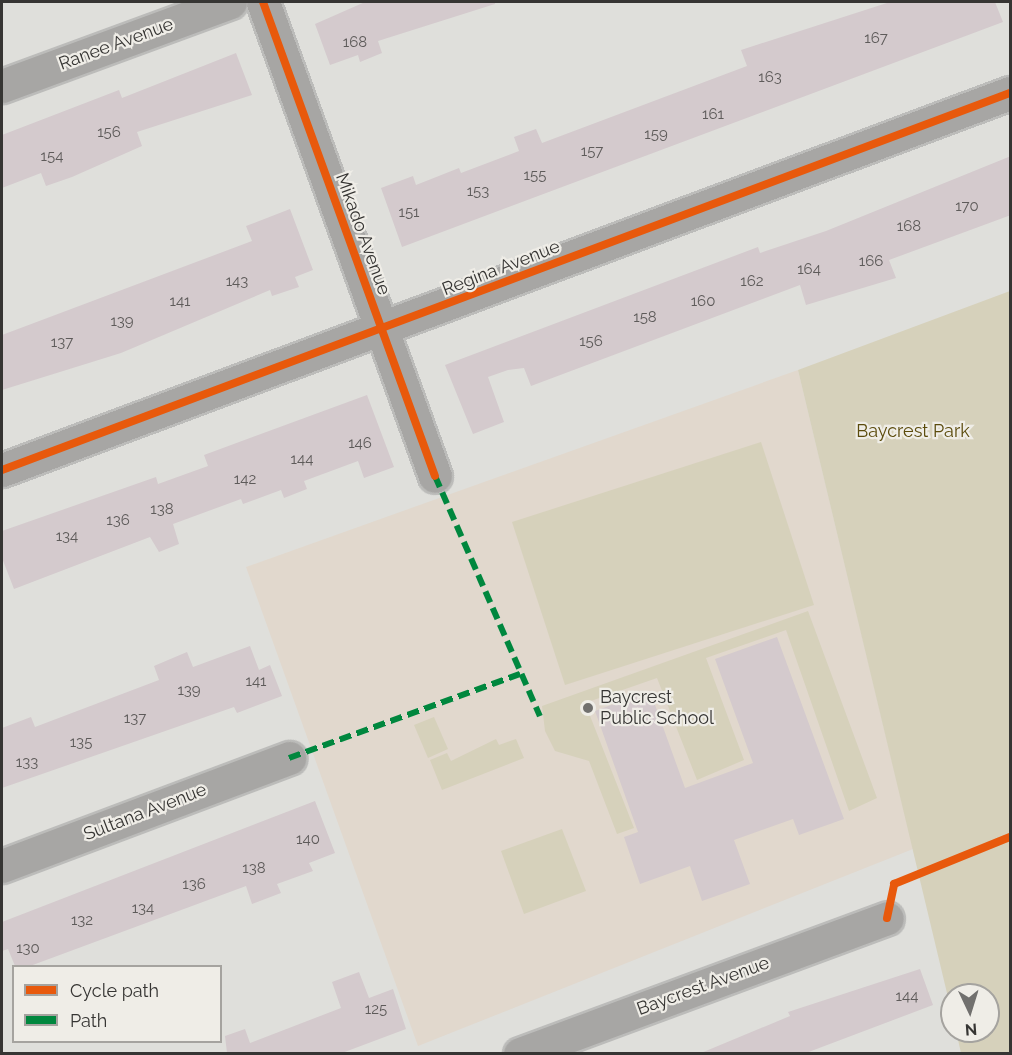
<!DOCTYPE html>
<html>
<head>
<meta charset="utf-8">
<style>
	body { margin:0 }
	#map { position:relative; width:1012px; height:1055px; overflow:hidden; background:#dfdfdb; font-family:Raleway,sans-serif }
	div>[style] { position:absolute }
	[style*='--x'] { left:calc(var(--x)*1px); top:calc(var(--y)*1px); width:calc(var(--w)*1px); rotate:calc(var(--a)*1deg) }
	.education>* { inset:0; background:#e1d8cd }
	.green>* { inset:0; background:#d6d1bb }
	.building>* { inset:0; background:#d4cacd }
	.roads { filter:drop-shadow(2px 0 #bcbcba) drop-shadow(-2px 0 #bcbcba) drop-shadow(0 2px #bcbcba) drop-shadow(0 -2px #bcbcba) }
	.minor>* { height:33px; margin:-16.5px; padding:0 16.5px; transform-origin:16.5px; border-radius:16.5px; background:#a7a6a4 }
	.quiet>* { height:6px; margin-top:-3px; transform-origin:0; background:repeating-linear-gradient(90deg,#00873e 0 12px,transparent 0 18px) }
	.cycleway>* { height:8px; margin:-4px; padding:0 4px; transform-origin:4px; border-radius:4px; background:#e8590c }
	.dots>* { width:16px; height:16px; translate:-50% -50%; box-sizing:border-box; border:3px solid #efede7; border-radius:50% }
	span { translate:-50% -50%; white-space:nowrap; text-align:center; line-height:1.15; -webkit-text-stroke:4.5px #efede7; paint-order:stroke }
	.number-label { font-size:15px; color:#5e5b5a }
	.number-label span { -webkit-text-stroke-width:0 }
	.street-label { font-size:18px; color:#363533 }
	.park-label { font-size:18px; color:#5b4b0c }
	.poi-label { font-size:18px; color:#363533 }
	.left { translate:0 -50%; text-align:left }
	.frame { position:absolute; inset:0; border:3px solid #363533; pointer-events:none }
	.legend { position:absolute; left:12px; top:965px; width:210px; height:78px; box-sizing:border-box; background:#efede7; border:2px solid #a5a39f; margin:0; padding:8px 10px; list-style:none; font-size:18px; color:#363533 }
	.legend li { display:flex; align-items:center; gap:12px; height:30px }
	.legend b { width:30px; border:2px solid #a5a39f }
	.north { position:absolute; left:940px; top:983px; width:60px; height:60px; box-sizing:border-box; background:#efede7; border:2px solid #a5a39f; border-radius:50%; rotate:176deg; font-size:16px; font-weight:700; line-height:24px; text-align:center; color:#363533 }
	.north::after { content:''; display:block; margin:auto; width:21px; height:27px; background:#71706e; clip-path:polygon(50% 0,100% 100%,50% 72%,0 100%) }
</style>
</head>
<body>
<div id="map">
	<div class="education">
		<div style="clip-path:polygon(798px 370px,913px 849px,418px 1046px,246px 567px)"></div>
	</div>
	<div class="green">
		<div style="clip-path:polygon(1010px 291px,1010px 1053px,961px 1053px,956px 1031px,988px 1031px,988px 995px,952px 995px,952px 1014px,798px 370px)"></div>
		<div style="clip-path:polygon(761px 442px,814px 605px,565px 685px,512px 522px)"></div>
		<div style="clip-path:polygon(808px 611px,877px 798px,849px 811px,786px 630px,706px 658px,744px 760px,697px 780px,657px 678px,585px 703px,634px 828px,617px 834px,589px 761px,555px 751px,545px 731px,542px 706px)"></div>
		<div style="clip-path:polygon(434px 717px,448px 749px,428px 758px,414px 725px)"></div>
		<div style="clip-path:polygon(496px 739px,499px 745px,516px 739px,524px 758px,442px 790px,430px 760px,447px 753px,451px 761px)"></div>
		<div style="clip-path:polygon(562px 829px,586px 891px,524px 914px,501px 851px)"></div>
	</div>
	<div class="building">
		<div style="clip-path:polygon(365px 2px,495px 2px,495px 4px,378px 41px,382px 53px,360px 62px,358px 55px,330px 65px,315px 24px)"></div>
		<div style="clip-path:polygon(890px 2px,995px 2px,1003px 22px,402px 247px,381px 188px,413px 176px,416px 185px,459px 168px,461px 173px,519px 151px,514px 137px,536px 129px,542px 143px,747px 66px,741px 50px)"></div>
		<div style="clip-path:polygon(236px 53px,252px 95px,137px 132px,142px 146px,72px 177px,46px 186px,41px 173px,2px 188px,2px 135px,119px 90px,122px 98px)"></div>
		<div style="clip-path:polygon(1011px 156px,1011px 215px,889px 260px,896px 278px,806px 305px,800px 285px,531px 386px,524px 368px,508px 370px,488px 377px,504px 422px,473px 434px,445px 365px,758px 247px,760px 253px,826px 231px)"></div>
		<div style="clip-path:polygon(290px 209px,313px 270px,295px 277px,299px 287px,272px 296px,270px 290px,121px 353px,2px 390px,2px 335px,252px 241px,246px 226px)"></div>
		<div style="clip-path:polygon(367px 395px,394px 467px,364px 478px,358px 461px,304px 481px,307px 489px,284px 498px,281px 490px,243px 504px,241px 499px,173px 524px,179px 544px,159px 552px,150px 537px,14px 589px,2px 558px,2px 531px,156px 477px,158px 484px,208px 466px,204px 455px)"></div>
		<div style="clip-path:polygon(777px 637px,844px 819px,799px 835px,793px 819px,734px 840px,750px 884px,702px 901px,690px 866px,640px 884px,624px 837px,638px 832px,595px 711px,650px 691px,685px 788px,753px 763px,715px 659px)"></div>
		<div style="clip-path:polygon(250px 646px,259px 670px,270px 665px,282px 696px,237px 713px,234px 707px,2px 788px,2px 728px,31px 717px,35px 727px,159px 680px,154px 666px,187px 652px,193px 667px)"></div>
		<div style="clip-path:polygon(315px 801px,335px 853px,309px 863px,313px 871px,277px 884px,281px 893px,252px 904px,246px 886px,30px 966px,15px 966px,8px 949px,2px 951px,2px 922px)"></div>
		<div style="clip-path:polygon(920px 969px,933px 1005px,806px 1053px,701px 1053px,790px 1016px,788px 1012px)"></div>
		<div style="clip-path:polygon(359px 972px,369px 998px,393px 989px,406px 1029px,342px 1053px,227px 1053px,225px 1036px,245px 1029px,250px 1043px,341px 1008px,332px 982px)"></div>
	</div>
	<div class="roads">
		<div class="minor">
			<div style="--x:263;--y:2;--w:504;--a:70.06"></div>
			<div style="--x:2;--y:86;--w:243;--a:-20.2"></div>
			<div style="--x:2;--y:470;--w:1076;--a:-20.51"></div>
			<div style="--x:2;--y:866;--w:307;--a:-20.6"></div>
			<div style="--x:520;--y:1054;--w:391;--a:-20.3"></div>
		</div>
	</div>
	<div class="quiet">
		<div style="--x:435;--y:476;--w:262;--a:66.4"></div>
		<div style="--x:289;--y:758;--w:246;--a:-20"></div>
	</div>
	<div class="cycleway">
		<div style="--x:263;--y:2;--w:504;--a:70.06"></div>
		<div style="--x:2;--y:470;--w:1076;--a:-20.51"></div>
		<div style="--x:887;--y:918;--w:35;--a:-78"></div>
		<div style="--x:894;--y:884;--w:125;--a:-22.1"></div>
	</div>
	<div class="dots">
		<div style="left:588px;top:708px;background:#71706e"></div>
	</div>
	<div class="number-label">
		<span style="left:876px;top:39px">167</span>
		<span style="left:355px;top:43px">168</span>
		<span style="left:770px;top:78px">163</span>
		<span style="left:713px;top:115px">161</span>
		<span style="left:109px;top:133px">156</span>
		<span style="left:656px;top:135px">159</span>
		<span style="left:592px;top:152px">157</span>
		<span style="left:52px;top:157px">154</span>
		<span style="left:535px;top:176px">155</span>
		<span style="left:478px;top:192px">153</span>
		<span style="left:967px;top:207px">170</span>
		<span style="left:409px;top:213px">151</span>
		<span style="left:909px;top:227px">168</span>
		<span style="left:871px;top:262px">166</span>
		<span style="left:809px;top:270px">164</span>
		<span style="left:237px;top:282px">143</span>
		<span style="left:752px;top:282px">162</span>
		<span style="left:180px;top:302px">141</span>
		<span style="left:703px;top:302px">160</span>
		<span style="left:645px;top:318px">158</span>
		<span style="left:122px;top:322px">139</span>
		<span style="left:591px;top:342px">156</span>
		<span style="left:62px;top:343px">137</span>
		<span style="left:360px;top:444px">146</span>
		<span style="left:302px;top:460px">144</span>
		<span style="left:245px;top:480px">142</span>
		<span style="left:162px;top:510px">138</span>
		<span style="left:118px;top:521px">136</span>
		<span style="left:67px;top:537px">134</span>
		<span style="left:256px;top:682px">141</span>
		<span style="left:189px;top:691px">139</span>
		<span style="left:135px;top:719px">137</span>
		<span style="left:81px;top:743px">135</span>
		<span style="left:27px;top:763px">133</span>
		<span style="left:308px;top:840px">140</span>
		<span style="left:254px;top:869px">138</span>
		<span style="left:194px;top:885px">136</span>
		<span style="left:143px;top:909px">134</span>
		<span style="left:82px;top:921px">132</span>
		<span style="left:28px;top:949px">130</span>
		<span style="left:907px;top:997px">144</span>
		<span style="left:376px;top:1010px">125</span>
	</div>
	<div class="street-label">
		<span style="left:116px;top:44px;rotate:-20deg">Ranee Avenue</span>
		<span style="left:363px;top:234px;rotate:70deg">Mikado Avenue</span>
		<span style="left:501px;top:268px;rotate:-21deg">Regina Avenue</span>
		<span style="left:145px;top:812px;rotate:-21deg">Sultana Avenue</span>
		<span style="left:703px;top:986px;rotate:-20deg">Baycrest Avenue</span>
	</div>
	<div class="park-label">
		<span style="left:913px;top:431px">Baycrest Park</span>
	</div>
	<div class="poi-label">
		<span class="left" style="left:600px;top:708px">Baycrest<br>Public School</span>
	</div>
	<div class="frame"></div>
	<ul class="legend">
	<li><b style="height:8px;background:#e8590c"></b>Cycle path</li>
	<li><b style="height:8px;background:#00873e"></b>Path</li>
	</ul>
	<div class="north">N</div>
</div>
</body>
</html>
